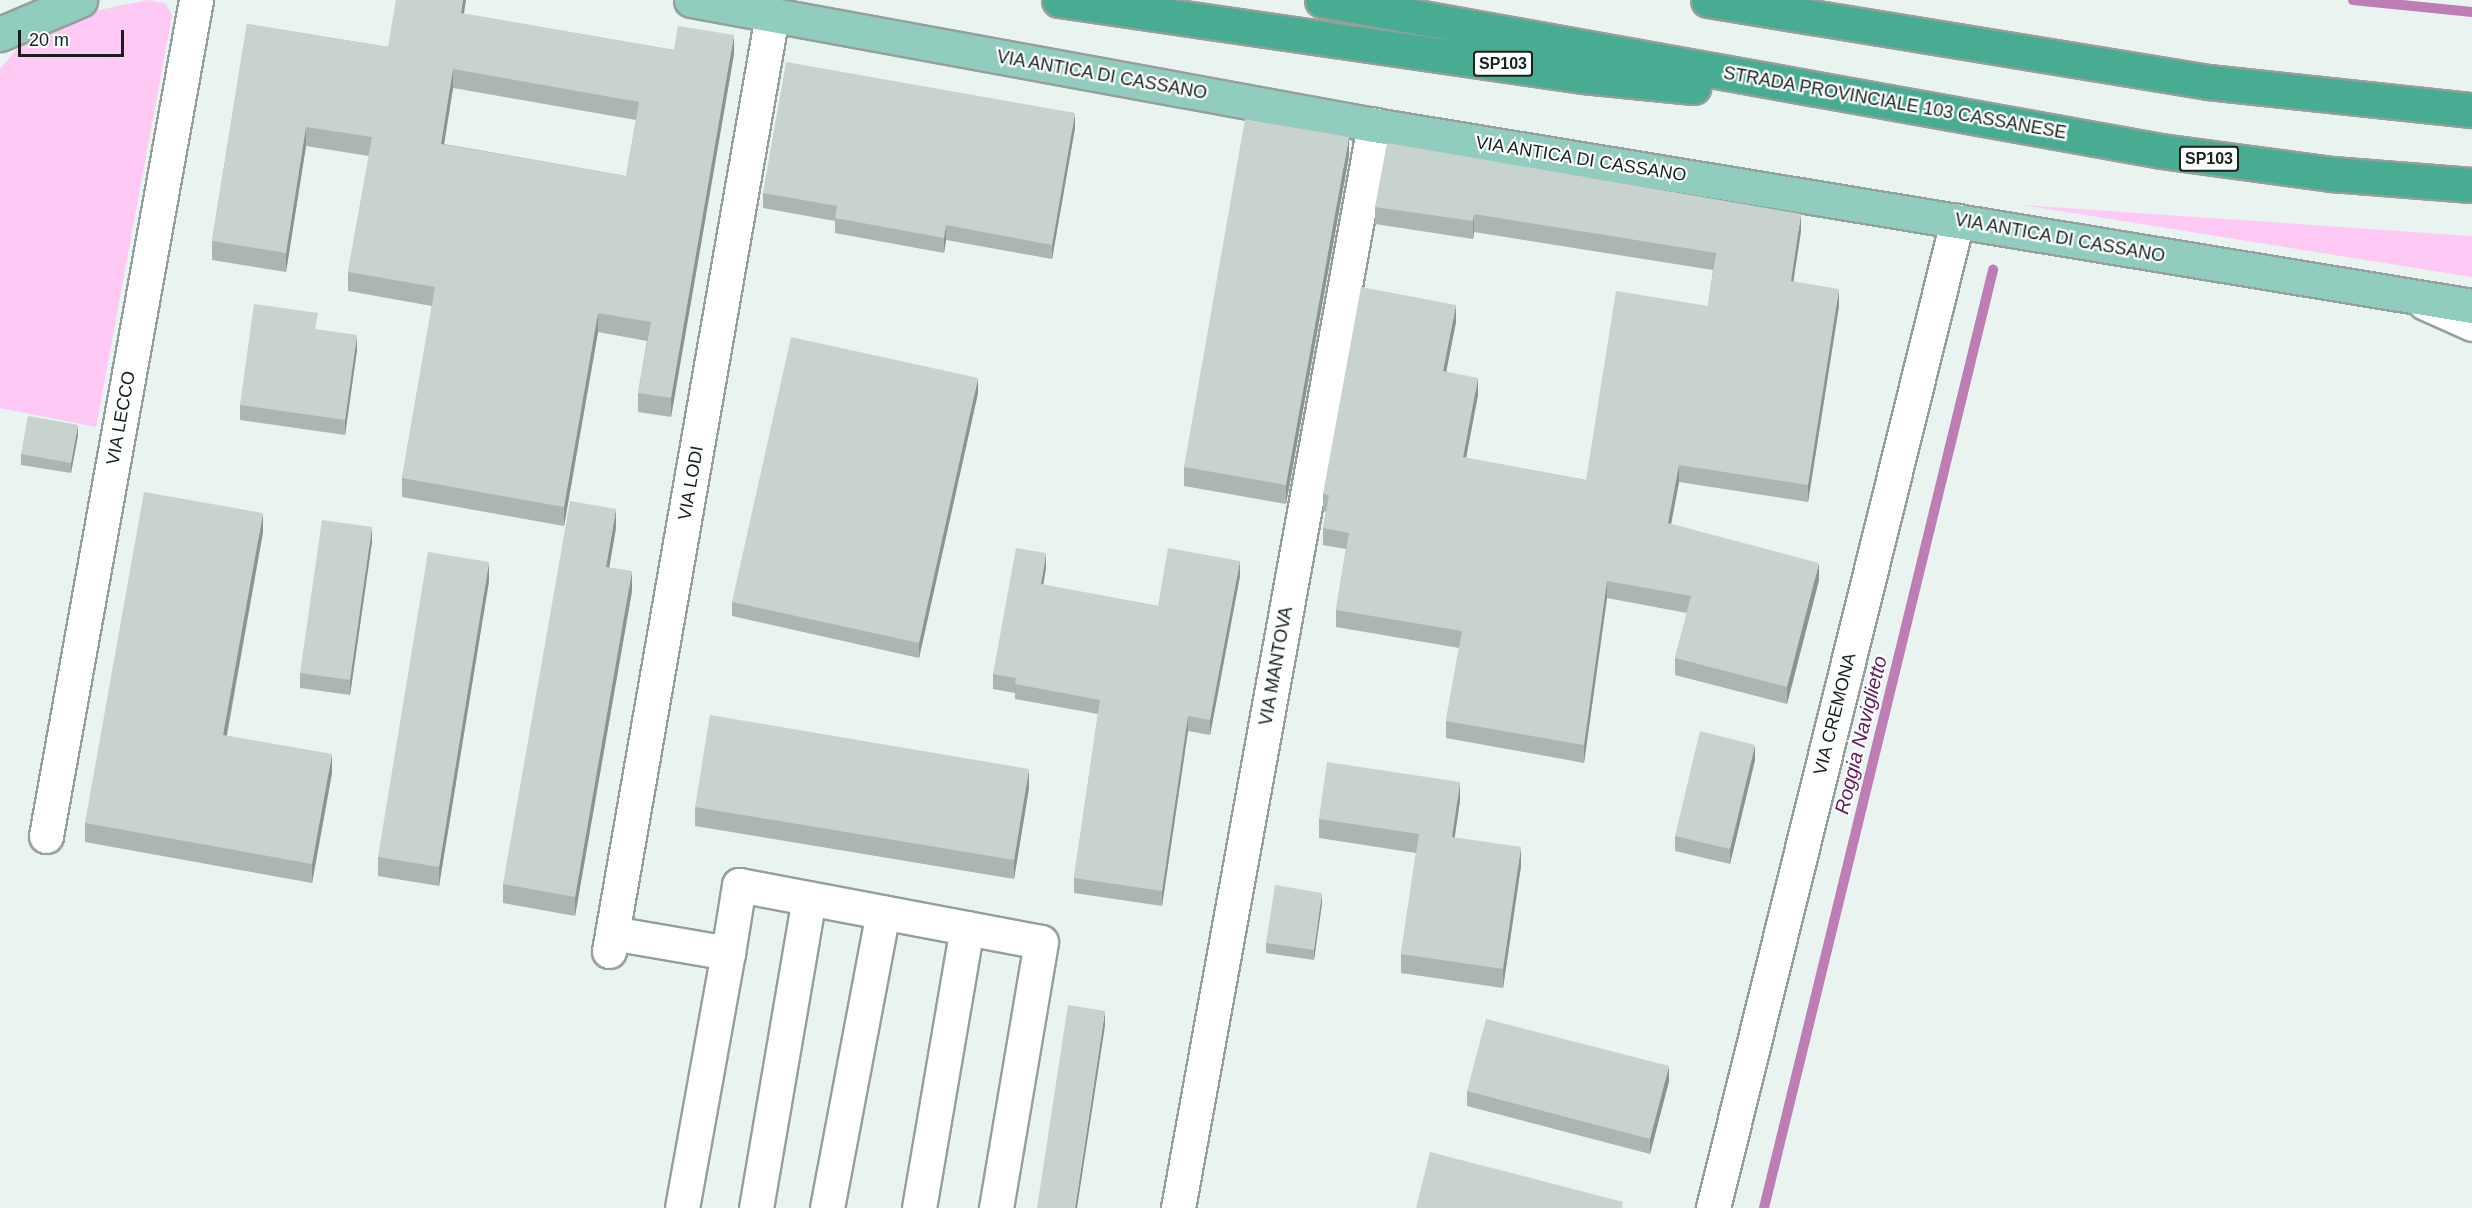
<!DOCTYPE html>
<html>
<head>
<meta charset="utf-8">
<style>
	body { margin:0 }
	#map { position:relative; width:2472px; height:1208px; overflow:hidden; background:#e9f3f0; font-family:Arial,sans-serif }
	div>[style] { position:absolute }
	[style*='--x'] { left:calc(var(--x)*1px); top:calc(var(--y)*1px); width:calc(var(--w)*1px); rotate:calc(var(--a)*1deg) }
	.green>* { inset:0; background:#fec9f4 }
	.stream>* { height:10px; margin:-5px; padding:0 5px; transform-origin:5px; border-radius:5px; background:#be7db4 }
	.roads { filter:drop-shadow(2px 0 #959f9c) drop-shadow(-2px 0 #959f9c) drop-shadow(0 2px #959f9c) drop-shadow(0 -2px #959f9c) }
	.minor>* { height:33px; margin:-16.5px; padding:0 16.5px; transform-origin:16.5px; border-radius:16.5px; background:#fff }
	.major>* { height:33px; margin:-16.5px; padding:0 16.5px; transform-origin:16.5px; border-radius:16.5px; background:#91cdbe }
	.highway>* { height:33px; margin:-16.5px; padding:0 16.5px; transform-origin:16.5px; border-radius:16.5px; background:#48ac93 }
	.wall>* { inset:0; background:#acb5b2 }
	.shaded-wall>* { inset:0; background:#8c9391 }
	.building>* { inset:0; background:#c8d2cf }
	span { translate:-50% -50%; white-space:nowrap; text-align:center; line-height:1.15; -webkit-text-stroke:4.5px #fbfffd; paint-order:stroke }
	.shield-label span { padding:2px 4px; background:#fbfffd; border:2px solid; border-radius:4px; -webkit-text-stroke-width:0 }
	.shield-label { font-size:16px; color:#1a1e1d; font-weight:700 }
	.street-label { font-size:18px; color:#1a1e1d }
	.water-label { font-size:20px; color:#66175d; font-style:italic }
	.scale { position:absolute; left:18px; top:30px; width:106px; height:27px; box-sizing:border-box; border:3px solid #1a1e1d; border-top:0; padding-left:8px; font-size:18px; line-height:21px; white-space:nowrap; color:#1a1e1d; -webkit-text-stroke:4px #fbfffd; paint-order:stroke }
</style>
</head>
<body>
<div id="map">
	<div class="green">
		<div style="clip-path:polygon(147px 0,165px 3px,172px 15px,96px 427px,0 408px,0 69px,29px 35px,90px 12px)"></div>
		<div style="clip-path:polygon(2022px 205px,2472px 236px,2472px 277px)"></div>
	</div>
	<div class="stream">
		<div style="--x:2353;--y:0;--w:120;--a:5.8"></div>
		<div style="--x:1764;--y:1208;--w:966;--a:-76.28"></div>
	</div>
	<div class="roads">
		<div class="minor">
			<div style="--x:2425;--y:303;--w:51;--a:24.1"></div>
			<div style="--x:46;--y:836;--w:849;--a:-79.83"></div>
			<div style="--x:612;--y:933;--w:118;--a:9.8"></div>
			<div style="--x:728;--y:953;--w:69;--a:-80.8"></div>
			<div style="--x:739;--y:885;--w:307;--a:10.7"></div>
			<div style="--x:1041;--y:942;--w:270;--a:99.6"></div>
			<div style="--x:609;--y:951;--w:950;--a:-80.12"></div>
			<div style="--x:682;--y:1208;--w:259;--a:-79.8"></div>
			<div style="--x:756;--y:1208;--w:314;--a:-80.3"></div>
			<div style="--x:827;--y:1208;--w:301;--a:-79.3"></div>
			<div style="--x:919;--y:1208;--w:284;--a:-80.3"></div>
			<div style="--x:1178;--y:1208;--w:1101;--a:-79.74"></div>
			<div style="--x:1713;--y:1208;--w:1017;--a:-76.11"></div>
		</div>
		<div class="major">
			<div style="--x:691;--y:0;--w:694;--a:10.37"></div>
			<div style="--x:1374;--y:125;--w:1113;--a:9.36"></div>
			<div style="--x:0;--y:34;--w:87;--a:-23"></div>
		</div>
		<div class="highway">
			<div style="--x:1059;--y:0;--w:529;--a:8.25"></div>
			<div style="--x:1583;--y:76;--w:111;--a:5.7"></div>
			<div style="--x:1322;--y:0;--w:852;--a:10.2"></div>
			<div style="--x:2161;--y:151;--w:173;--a:7.7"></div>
			<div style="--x:2332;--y:174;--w:140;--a:4.5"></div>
			<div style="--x:1708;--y:0;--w:507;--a:9.31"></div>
			<div style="--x:2208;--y:82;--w:265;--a:6.1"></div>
		</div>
	</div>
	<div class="wall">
		<div style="clip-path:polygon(evenodd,464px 14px,674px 50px,734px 54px,671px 417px,638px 412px,638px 393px,647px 341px,598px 332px,564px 526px,402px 497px,402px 478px,432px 306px,348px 291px,348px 272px,369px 156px,306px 146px,286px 272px,212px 260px,212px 241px,247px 24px,388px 47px,464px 14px,453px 88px,636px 120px,626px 176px,444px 144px,453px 88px)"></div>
		<div style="clip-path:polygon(1075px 128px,1052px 259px,946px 240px,944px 253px,835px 233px,835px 221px,763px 208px,763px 193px)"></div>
		<div style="clip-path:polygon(1349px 156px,1286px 504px,1184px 486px,1184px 467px)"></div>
		<div style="clip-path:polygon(1375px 207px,1801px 231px,1793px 281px,1839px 306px,1808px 502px,1679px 482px,1671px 524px,1819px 580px,1787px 704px,1675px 675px,1675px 658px,1687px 613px,1607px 598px,1584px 763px,1446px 738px,1446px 721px,1459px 648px,1336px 627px,1336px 610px,1346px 549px,1323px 545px,1323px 528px,1326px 512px,1323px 511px,1323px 494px,1456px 322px,1446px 371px,1478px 395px,1466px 458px,1586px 480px,1708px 306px,1713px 270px,1474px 232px,1473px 239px,1375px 224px)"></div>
		<div style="clip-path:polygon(317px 330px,357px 350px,345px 435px,240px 420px,240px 405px)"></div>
		<div style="clip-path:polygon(978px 393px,919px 658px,732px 616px,732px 602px)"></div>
		<div style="clip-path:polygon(78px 435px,71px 473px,21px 465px,21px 454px)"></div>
		<div style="clip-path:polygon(616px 528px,609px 567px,632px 591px,575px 916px,503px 903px,503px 884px)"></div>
		<div style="clip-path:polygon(263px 532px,227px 736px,332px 773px,312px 883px,85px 842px,85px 823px)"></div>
		<div style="clip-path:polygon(372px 542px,350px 695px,300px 688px,300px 673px)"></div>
		<div style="clip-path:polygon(1046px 568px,1043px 585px,1158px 606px,1240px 576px,1210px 735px,1188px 731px,1162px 906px,1074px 893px,1074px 878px,1098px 714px,1015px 699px,1015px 693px,993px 689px,993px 674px)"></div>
		<div style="clip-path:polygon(489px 581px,439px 886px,378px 876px,378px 857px)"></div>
		<div style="clip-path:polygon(1755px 760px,1730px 864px,1675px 851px,1675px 836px)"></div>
		<div style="clip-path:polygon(1029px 788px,1014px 879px,695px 826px,695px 807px)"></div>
		<div style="clip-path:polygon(1460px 801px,1454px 838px,1521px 866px,1503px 988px,1401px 973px,1401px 954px,1416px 853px,1319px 838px,1319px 819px)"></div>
		<div style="clip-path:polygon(1322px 903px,1314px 960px,1266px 953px,1266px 943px)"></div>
		<div style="clip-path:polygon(1669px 1081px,1650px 1154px,1467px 1106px,1467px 1091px)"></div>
	</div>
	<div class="shaded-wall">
		<div style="clip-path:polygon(463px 0,466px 0,461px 32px,461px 13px)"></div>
		<div style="clip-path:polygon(734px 35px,734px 54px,671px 417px,671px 398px)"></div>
		<div style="clip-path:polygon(453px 69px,453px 88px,441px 163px,441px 144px)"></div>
		<div style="clip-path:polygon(1075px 113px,1075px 128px,1052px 259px,1052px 245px)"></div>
		<div style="clip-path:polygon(306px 127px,306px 146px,286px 272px,286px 253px)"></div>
		<div style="clip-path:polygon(1349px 137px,1349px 156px,1286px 504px,1286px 485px)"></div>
		<div style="clip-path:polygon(1474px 214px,1474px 232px,1473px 239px,1473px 221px)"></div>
		<div style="clip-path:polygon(1801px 214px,1801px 231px,1791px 298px,1791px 281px)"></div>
		<div style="clip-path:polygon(946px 225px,946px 240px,944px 253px,944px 238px)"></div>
		<div style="clip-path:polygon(1839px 289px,1839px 306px,1808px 502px,1808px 485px)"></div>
		<div style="clip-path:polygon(1456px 305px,1456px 322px,1443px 388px,1443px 371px)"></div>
		<div style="clip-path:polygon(598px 313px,598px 332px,564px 526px,564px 507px)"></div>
		<div style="clip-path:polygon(357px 335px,357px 350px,345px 435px,345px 420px)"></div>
		<div style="clip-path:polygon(978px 378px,978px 393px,919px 658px,919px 643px)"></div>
		<div style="clip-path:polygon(1478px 378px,1478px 395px,1463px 474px,1463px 457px)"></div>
		<div style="clip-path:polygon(78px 425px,78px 435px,71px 473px,71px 463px)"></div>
		<div style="clip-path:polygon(1679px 465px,1679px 482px,1668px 540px,1668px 523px)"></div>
		<div style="clip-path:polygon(616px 509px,616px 528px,606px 586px,606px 567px)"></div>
		<div style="clip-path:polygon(263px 513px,263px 532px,223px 754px,223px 735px)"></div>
		<div style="clip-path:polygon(372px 527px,372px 542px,350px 695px,350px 680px)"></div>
		<div style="clip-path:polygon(1046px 553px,1046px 568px,1041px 599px,1041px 584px)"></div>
		<div style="clip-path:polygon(1240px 561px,1240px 576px,1210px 735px,1210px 720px)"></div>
		<div style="clip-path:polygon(489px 562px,489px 581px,439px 886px,439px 867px)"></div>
		<div style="clip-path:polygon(1819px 563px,1819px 580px,1787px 704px,1787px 687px)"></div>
		<div style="clip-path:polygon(632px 571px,632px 591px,575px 916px,575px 897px)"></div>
		<div style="clip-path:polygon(1607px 581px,1607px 598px,1584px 763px,1584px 745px)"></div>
		<div style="clip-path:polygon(1188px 716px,1188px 731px,1162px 906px,1162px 891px)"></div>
		<div style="clip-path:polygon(1755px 745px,1755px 760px,1730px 864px,1730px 849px)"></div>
		<div style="clip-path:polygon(332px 754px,332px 773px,312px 883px,312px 864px)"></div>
		<div style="clip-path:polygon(1029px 769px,1029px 788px,1014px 879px,1014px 860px)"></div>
		<div style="clip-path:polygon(1460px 782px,1460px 801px,1452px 856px,1452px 837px)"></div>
		<div style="clip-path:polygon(1521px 847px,1521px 866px,1503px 988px,1503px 969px)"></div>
		<div style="clip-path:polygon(1322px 893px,1322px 903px,1314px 960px,1314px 950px)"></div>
		<div style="clip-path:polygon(1105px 1011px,1105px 1026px,1077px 1208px,1075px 1208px)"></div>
		<div style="clip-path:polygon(1669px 1066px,1669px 1081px,1650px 1154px,1650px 1139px)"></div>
	</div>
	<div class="building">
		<div style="clip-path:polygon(evenodd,396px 0,463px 0,461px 13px,674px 50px,678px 26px,734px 35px,671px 398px,638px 393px,651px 322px,598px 313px,564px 507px,402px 478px,435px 287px,348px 272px,372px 137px,306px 127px,286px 253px,212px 241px,247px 24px,388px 47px,396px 0,453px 69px,639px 102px,626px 176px,441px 144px,453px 69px)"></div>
		<div style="clip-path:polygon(786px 62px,1075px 113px,1052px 245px,946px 225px,944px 238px,835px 218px,837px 206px,763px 193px)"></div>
		<div style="clip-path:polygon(1245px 119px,1349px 137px,1286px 485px,1184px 467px)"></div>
		<div style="clip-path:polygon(1387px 143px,1801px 214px,1791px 281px,1839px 289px,1808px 485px,1679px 465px,1668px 523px,1819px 563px,1787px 687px,1675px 658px,1691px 596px,1607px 581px,1584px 745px,1446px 721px,1462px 631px,1336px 610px,1349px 533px,1323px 528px,1329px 495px,1323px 494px,1361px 287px,1456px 305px,1443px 371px,1478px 378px,1463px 457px,1586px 480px,1616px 291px,1708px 306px,1716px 253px,1474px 214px,1473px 221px,1375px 207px)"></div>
		<div style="clip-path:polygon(254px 304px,318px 313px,315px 329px,357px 335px,345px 420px,240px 405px)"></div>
		<div style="clip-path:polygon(791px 337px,978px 378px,919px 643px,732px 602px)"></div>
		<div style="clip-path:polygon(28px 416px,78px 425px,71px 463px,21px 454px)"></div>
		<div style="clip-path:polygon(144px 492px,263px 513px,223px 735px,332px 754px,312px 864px,85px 823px)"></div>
		<div style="clip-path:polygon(570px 501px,616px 509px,606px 567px,632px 571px,575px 897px,503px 884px)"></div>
		<div style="clip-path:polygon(322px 520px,372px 527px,350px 680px,300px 673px)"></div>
		<div style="clip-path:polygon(1016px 548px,1046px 553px,1041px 584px,1158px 606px,1168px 548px,1240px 561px,1210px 720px,1188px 716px,1162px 891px,1074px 878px,1100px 700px,1015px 684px,1016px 678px,993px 674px)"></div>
		<div style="clip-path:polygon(428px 552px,489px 562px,439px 867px,378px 857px)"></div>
		<div style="clip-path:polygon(710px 715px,1029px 769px,1014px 860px,695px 807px)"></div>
		<div style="clip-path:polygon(1700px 731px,1755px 745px,1730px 849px,1675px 836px)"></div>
		<div style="clip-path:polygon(1327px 762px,1460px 782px,1452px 837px,1521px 847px,1503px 969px,1401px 954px,1419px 834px,1319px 819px)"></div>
		<div style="clip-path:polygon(1275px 885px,1322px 893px,1314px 950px,1266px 943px)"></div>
		<div style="clip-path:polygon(1068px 1005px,1105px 1011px,1075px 1208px,1037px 1208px)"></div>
		<div style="clip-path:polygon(1486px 1019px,1669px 1066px,1650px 1139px,1467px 1091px)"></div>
		<div style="clip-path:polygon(1430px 1152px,1623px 1202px,1622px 1208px,1416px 1208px)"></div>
	</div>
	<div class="shield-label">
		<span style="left:1503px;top:64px">SP103</span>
		<span style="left:2209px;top:159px">SP103</span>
	</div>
	<div class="street-label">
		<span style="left:1102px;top:75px;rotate:10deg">VIA ANTICA DI CASSANO</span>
		<span style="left:1895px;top:103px;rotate:10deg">STRADA PROVINCIALE 103 CASSANESE</span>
		<span style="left:1581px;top:159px;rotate:9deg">VIA ANTICA DI CASSANO</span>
		<span style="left:2060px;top:238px;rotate:10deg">VIA ANTICA DI CASSANO</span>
		<span style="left:121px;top:418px;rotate:-80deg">VIA LECCO</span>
		<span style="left:691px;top:483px;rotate:-80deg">VIA LODI</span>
		<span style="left:1276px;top:666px;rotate:-80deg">VIA MANTOVA</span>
		<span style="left:1835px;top:714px;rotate:-76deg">VIA CREMONA</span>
	</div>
	<div class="water-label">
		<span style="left:1861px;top:735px;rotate:-76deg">Roggia Naviglietto</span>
	</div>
	<div class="scale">20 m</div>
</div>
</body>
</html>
